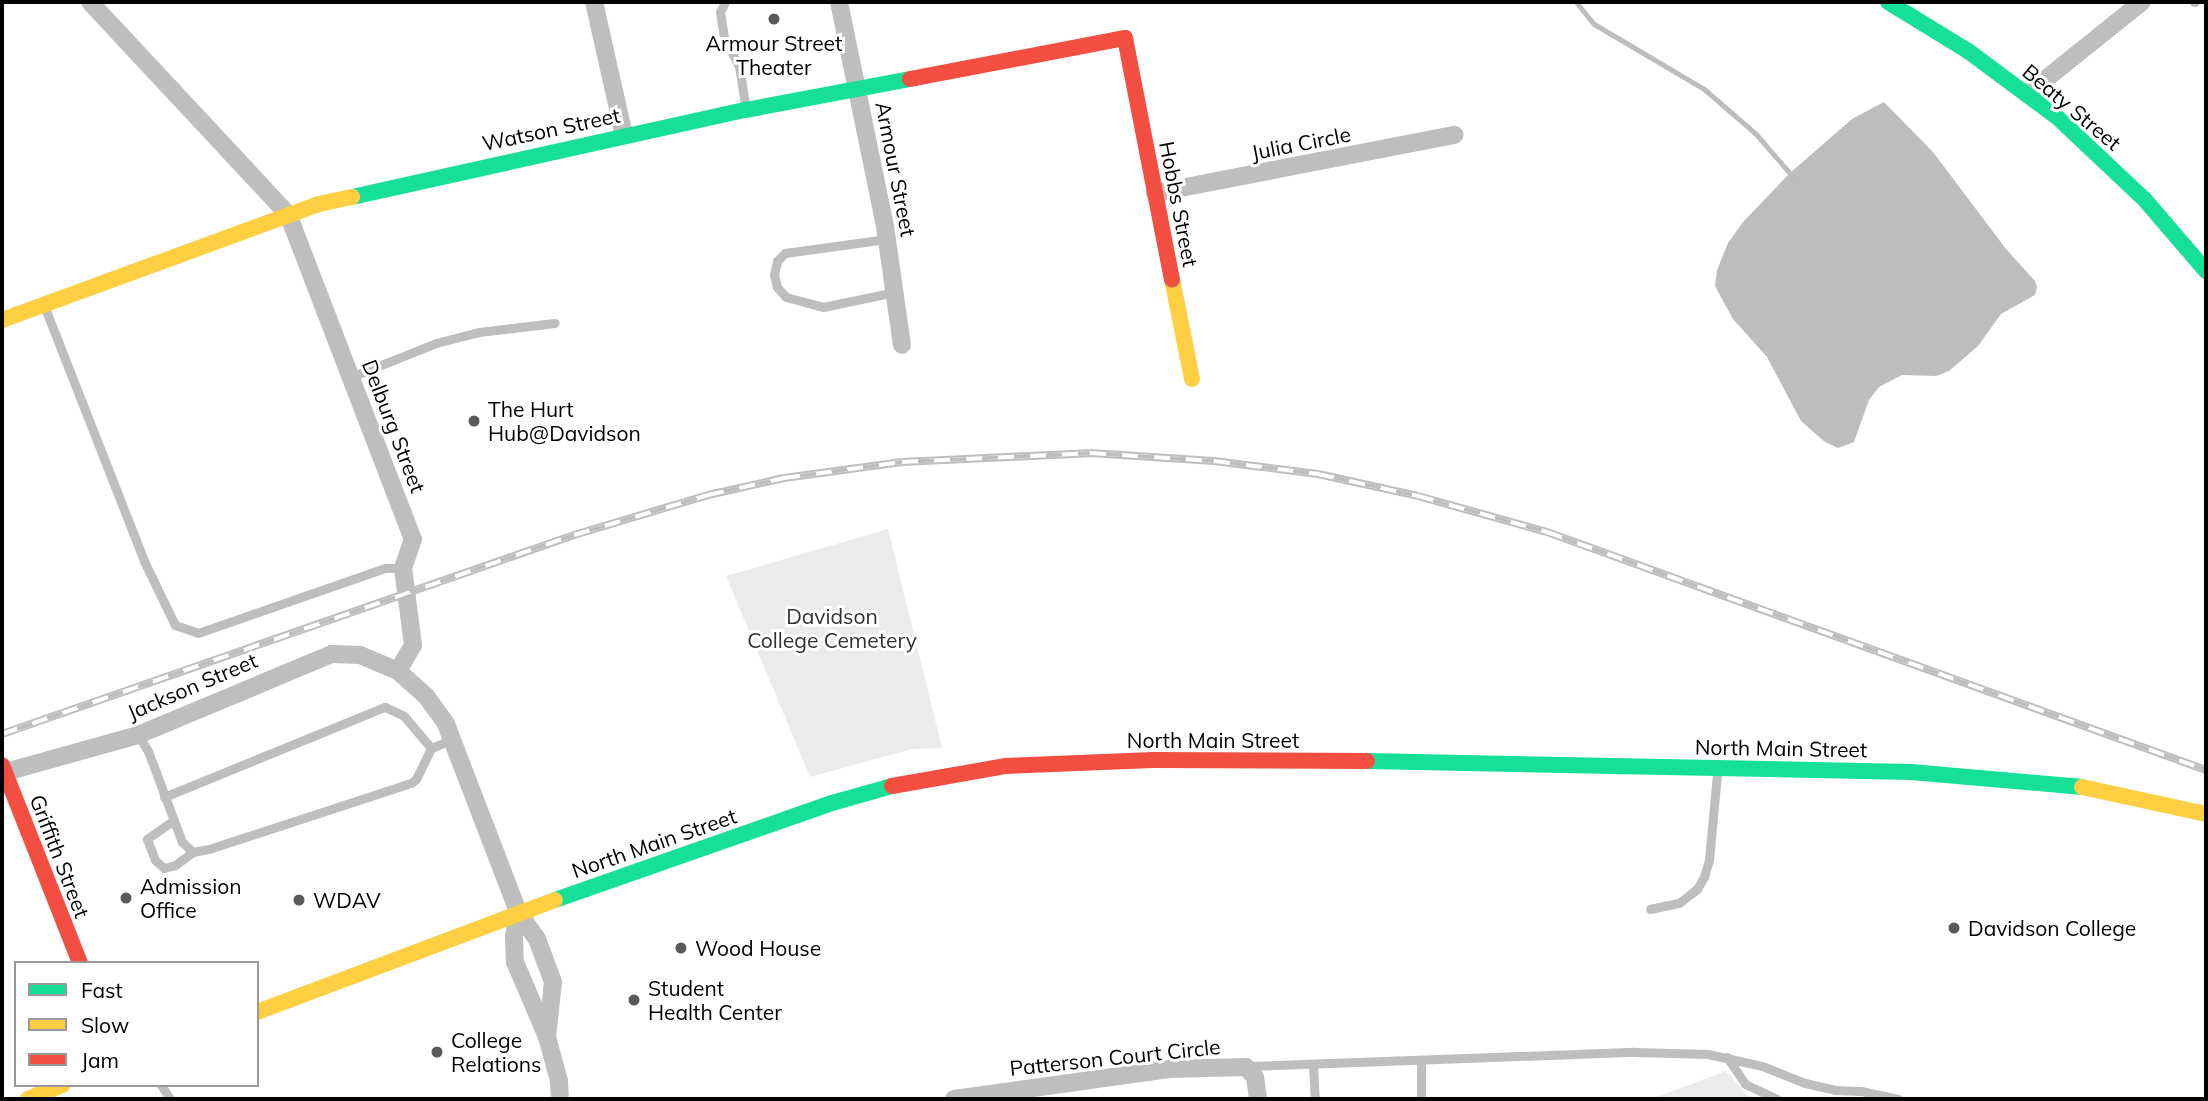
<!DOCTYPE html>
<html>
<head>
<meta charset="utf-8">
<style>
	body { margin:0 }
	#map { position:relative; width:2208px; height:1101px; overflow:hidden; background:#fff; font-family:Mulish,sans-serif }
	div>[style] { position:absolute }
	[style*='--x'] { left:calc(var(--x)*1px); top:calc(var(--y)*1px); width:calc(var(--w)*1px); rotate:calc(var(--a)*1deg) }
	.green>* { inset:0; background:#ebebeb }
	.water>* { inset:0; background:#bdbdbd }
	.stream>* { height:5px; margin:-2.5px; padding:0 2.5px; transform-origin:2.5px; border-radius:2.5px; background:#bdbdbd }
	.lane>* { height:9px; margin:-4.5px; padding:0 4.5px; transform-origin:4.5px; border-radius:4.5px; background:#bebebe }
	.street>* { height:18px; margin:-9px; padding:0 9px; transform-origin:9px; border-radius:9px; background:#bebebe }
	.fast>* { height:16px; margin:-8px; padding:0 8px; transform-origin:8px; border-radius:8px; background:#16e098 }
	.slow>* { height:16px; margin:-8px; padding:0 8px; transform-origin:8px; border-radius:8px; background:#ffcf43 }
	.jam>* { height:16px; margin:-8px; padding:0 8px; transform-origin:8px; border-radius:8px; background:#f24e42 }
	.rail>* { height:8px; margin-top:-4px; transform-origin:0; background:repeating-linear-gradient(90deg,#fff 0 16px,#bebebe 0 32px); box-sizing:border-box; border-block:2px solid #bebebe }
	.dots>* { width:19px; height:19px; translate:-50% -50%; box-sizing:border-box; border:4px solid #fff; border-radius:50% }
	span { translate:-50% -50%; white-space:nowrap; text-align:center; line-height:1.15; -webkit-text-stroke:6px #fff; paint-order:stroke }
	.poi-label { font-size:21px; color:#000 }
	.left { translate:0 -50%; text-align:left }
	.street-label { font-size:21px; color:#000 }
	.park-label { font-size:21px; color:#313131 }
	.frame { position:absolute; inset:0; border:4px solid #000; pointer-events:none }
	.legend { position:absolute; left:14px; top:961px; width:245px; height:126px; box-sizing:border-box; background:#fff; border:2px solid #999; margin:0; padding:9px 12px; list-style:none; font-size:21px; color:#000 }
	.legend li { display:flex; align-items:center; gap:14px; height:35px }
	.legend b { width:35px; border:2px solid #999 }
</style>
</head>
<body>
<div id="map">
	<div class="green">
		<div style="clip-path:polygon(888px 529px,942px 748px,912px 749px,810px 777px,726px 576px)"></div>
		<div style="clip-path:polygon(1726px 1071px,1746px 1094px,1755px 1099px,1651px 1099px)"></div>
	</div>
	<div class="water">
		<div style="clip-path:polygon(1884px 102px,1933px 152px,2006px 249px,2035px 281px,2037px 287px,2035px 295px,2001px 314px,1978px 346px,1949px 371px,1936px 376px,1902px 375px,1879px 387px,1869px 400px,1854px 442px,1838px 448px,1825px 442px,1801px 421px,1767px 357px,1733px 319px,1715px 286px,1717px 270px,1728px 243px,1743px 222px,1790px 173px,1852px 119px)"></div>
	</div>
	<div class="stream">
		<div style="--x:1576;--y:2;--w:28;--a:51"></div>
		<div style="--x:1594;--y:24;--w:128;--a:30.6"></div>
		<div style="--x:1704;--y:89;--w:67;--a:40.8"></div>
		<div style="--x:1755;--y:133;--w:60;--a:49.1"></div>
	</div>
	<div class="lane">
		<div style="--x:725;--y:2;--w:11;--a:117"></div>
		<div style="--x:720;--y:12;--w:25;--a:81"></div>
		<div style="--x:724;--y:37;--w:33;--a:63"></div>
		<div style="--x:739;--y:66;--w:45;--a:81"></div>
		<div style="--x:2194;--y:2;--w:1;--a:0"></div>
		<div style="--x:887;--y:239;--w:103;--a:172.2"></div>
		<div style="--x:785;--y:253;--w:11;--a:135"></div>
		<div style="--x:777;--y:261;--w:14;--a:102"></div>
		<div style="--x:774;--y:275;--w:12;--a:76"></div>
		<div style="--x:777;--y:287;--w:13;--a:48"></div>
		<div style="--x:786;--y:297;--w:38;--a:15"></div>
		<div style="--x:823;--y:307;--w:74;--a:-11.8"></div>
		<div style="--x:45;--y:308;--w:272;--a:68.6"></div>
		<div style="--x:144;--y:561;--w:71;--a:64.2"></div>
		<div style="--x:175;--y:625;--w:24;--a:19"></div>
		<div style="--x:198;--y:633;--w:198;--a:-19.2"></div>
		<div style="--x:385;--y:568;--w:18;--a:0"></div>
		<div style="--x:351;--y:377;--w:92;--a:-21.8"></div>
		<div style="--x:436;--y:343;--w:44;--a:-14.3"></div>
		<div style="--x:479;--y:332;--w:76;--a:-6.8"></div>
		<div style="--x:138;--y:735;--w:19;--a:58"></div>
		<div style="--x:148;--y:751;--w:97;--a:69.5"></div>
		<div style="--x:182;--y:842;--w:15;--a:42"></div>
		<div style="--x:193;--y:852;--w:16;--a:-11"></div>
		<div style="--x:209;--y:849;--w:213;--a:-18.1"></div>
		<div style="--x:411;--y:783;--w:6;--a:-39"></div>
		<div style="--x:416;--y:779;--w:34;--a:-64"></div>
		<div style="--x:431;--y:748;--w:24;--a:-22"></div>
		<div style="--x:164;--y:797;--w:239;--a:-22.2"></div>
		<div style="--x:385;--y:707;--w:21;--a:25"></div>
		<div style="--x:404;--y:716;--w:42;--a:49.8"></div>
		<div style="--x:174;--y:820;--w:33;--a:145"></div>
		<div style="--x:147;--y:839;--w:22;--a:69"></div>
		<div style="--x:155;--y:860;--w:12;--a:42"></div>
		<div style="--x:164;--y:868;--w:11;--a:-15"></div>
		<div style="--x:175;--y:865;--w:22;--a:-36"></div>
		<div style="--x:1650;--y:909;--w:30;--a:-12"></div>
		<div style="--x:1679;--y:903;--w:23;--a:-38"></div>
		<div style="--x:1697;--y:889;--w:14;--a:-60"></div>
		<div style="--x:1704;--y:877;--w:18;--a:-74"></div>
		<div style="--x:1709;--y:860;--w:87;--a:-84.7"></div>
		<div style="--x:1727;--y:1057;--w:32;--a:56"></div>
		<div style="--x:1745;--y:1084;--w:35;--a:25"></div>
		<div style="--x:1421;--y:1060;--w:39;--a:90"></div>
		<div style="--x:1313;--y:1065;--w:34;--a:87"></div>
		<div style="--x:1248;--y:1066;--w:387;--a:-2.1"></div>
		<div style="--x:1635;--y:1052;--w:73;--a:1.6"></div>
		<div style="--x:1708;--y:1054;--w:55;--a:12.5"></div>
		<div style="--x:1762;--y:1066;--w:46;--a:21.6"></div>
		<div style="--x:1805;--y:1083;--w:31;--a:13"></div>
		<div style="--x:1835;--y:1090;--w:26;--a:2"></div>
		<div style="--x:1861;--y:1091;--w:38;--a:12"></div>
		<div style="--x:161;--y:1085;--w:17;--a:57"></div>
	</div>
	<div class="street">
		<div style="--x:90;--y:2;--w:290;--a:47"></div>
		<div style="--x:288;--y:214;--w:348;--a:69"></div>
		<div style="--x:413;--y:539;--w:31;--a:109"></div>
		<div style="--x:403;--y:568;--w:78;--a:82.6"></div>
		<div style="--x:413;--y:645;--w:30;--a:120"></div>
		<div style="--x:398;--y:671;--w:38;--a:42"></div>
		<div style="--x:426;--y:696;--w:34;--a:54"></div>
		<div style="--x:446;--y:724;--w:201;--a:69"></div>
		<div style="--x:518;--y:912;--w:33;--a:55"></div>
		<div style="--x:537;--y:939;--w:46;--a:69.6"></div>
		<div style="--x:553;--y:982;--w:55;--a:96.2"></div>
		<div style="--x:594;--y:2;--w:136;--a:77.3"></div>
		<div style="--x:839;--y:2;--w:229;--a:78.4"></div>
		<div style="--x:885;--y:226;--w:120;--a:81.9"></div>
		<div style="--x:2027;--y:94;--w:147;--a:-38.7"></div>
		<div style="--x:1155;--y:193;--w:305;--a:-11"></div>
		<div style="--x:2;--y:773;--w:141;--a:-15.6"></div>
		<div style="--x:138;--y:735;--w:210;--a:-22.7"></div>
		<div style="--x:332;--y:654;--w:28;--a:2"></div>
		<div style="--x:360;--y:655;--w:41;--a:22.8"></div>
		<div style="--x:518;--y:912;--w:25;--a:99"></div>
		<div style="--x:514;--y:937;--w:25;--a:88"></div>
		<div style="--x:515;--y:962;--w:82;--a:66.9"></div>
		<div style="--x:547;--y:1037;--w:46;--a:74.7"></div>
		<div style="--x:559;--y:1081;--w:18;--a:87"></div>
		<div style="--x:954;--y:1099;--w:217;--a:-7.9"></div>
		<div style="--x:1169;--y:1069;--w:77;--a:-1.5"></div>
		<div style="--x:1246;--y:1067;--w:13;--a:48"></div>
		<div style="--x:1255;--y:1077;--w:22;--a:82"></div>
	</div>
	<div class="fast">
		<div style="--x:1888;--y:2;--w:94;--a:31.5"></div>
		<div style="--x:1968;--y:51;--w:111;--a:36.6"></div>
		<div style="--x:2057;--y:117;--w:121;--a:43.3"></div>
		<div style="--x:2145;--y:200;--w:94;--a:49.3"></div>
		<div style="--x:352;--y:197;--w:403;--a:-12.5"></div>
		<div style="--x:746;--y:110;--w:167;--a:-10.7"></div>
		<div style="--x:1367;--y:761;--w:544;--a:1.16"></div>
		<div style="--x:1911;--y:772;--w:172;--a:5"></div>
		<div style="--x:555;--y:900;--w:293;--a:-19.3"></div>
		<div style="--x:832;--y:803;--w:62;--a:-15.8"></div>
	</div>
	<div class="slow">
		<div style="--x:1172;--y:279;--w:102;--a:78.7"></div>
		<div style="--x:2;--y:320;--w:338;--a:-20.1"></div>
		<div style="--x:319;--y:204;--w:34;--a:-12"></div>
		<div style="--x:2082;--y:787;--w:127;--a:12.3"></div>
		<div style="--x:257;--y:1012;--w:318;--a:-20.6"></div>
		<div style="--x:28;--y:1099;--w:37;--a:-22"></div>
	</div>
	<div class="jam">
		<div style="--x:910;--y:79;--w:219;--a:-10.8"></div>
		<div style="--x:1125;--y:38;--w:246;--a:79"></div>
		<div style="--x:2;--y:765;--w:213;--a:68.5"></div>
		<div style="--x:892;--y:786;--w:116;--a:-10"></div>
		<div style="--x:1006;--y:766;--w:147;--a:-2.3"></div>
		<div style="--x:1153;--y:760;--w:214;--a:0.3"></div>
	</div>
	<div class="rail">
		<div style="--x:2;--y:734;--w:606;--a:-19.18"></div>
		<div style="--x:574;--y:535;--w:140;--a:-16.6"></div>
		<div style="--x:708;--y:495;--w:78;--a:-12.6"></div>
		<div style="--x:784;--y:478;--w:119;--a:-7.7"></div>
		<div style="--x:902;--y:462;--w:188;--a:-2.7"></div>
		<div style="--x:1090;--y:453;--w:124;--a:3.7"></div>
		<div style="--x:1214;--y:461;--w:105;--a:7.1"></div>
		<div style="--x:1318;--y:474;--w:102;--a:12.4"></div>
		<div style="--x:1418;--y:496;--w:134;--a:15.6"></div>
		<div style="--x:1547;--y:532;--w:701;--a:19.86"></div>
	</div>
	<div class="dots">
		<div style="left:774px;top:19px;background:#595959"></div>
		<div style="left:474px;top:421px;background:#595959"></div>
		<div style="left:126px;top:898px;background:#595959"></div>
		<div style="left:299px;top:900px;background:#595959"></div>
		<div style="left:1954px;top:928px;background:#595959"></div>
		<div style="left:681px;top:948px;background:#595959"></div>
		<div style="left:634px;top:1000px;background:#595959"></div>
		<div style="left:437px;top:1052px;background:#595959"></div>
	</div>
	<div class="poi-label">
		<span style="left:774px;top:55px">Armour Street<br>Theater</span>
		<span class="left" style="left:488px;top:421px">The Hurt<br>Hub@Davidson</span>
		<span class="left" style="left:140px;top:898px">Admission<br>Office</span>
		<span class="left" style="left:313px;top:900px">WDAV</span>
		<span class="left" style="left:1968px;top:928px">Davidson College</span>
		<span class="left" style="left:695px;top:948px">Wood House</span>
		<span class="left" style="left:648px;top:1000px">Student<br>Health Center</span>
		<span class="left" style="left:451px;top:1052px">College<br>Relations</span>
	</div>
	<div class="street-label">
		<span style="left:2072px;top:107px;rotate:40deg">Beaty Street</span>
		<span style="left:551px;top:129px;rotate:-12deg">Watson Street</span>
		<span style="left:1301px;top:143px;rotate:-11deg">Julia Circle</span>
		<span style="left:896px;top:169px;rotate:79deg">Armour Street</span>
		<span style="left:1179px;top:204px;rotate:79deg">Hobbs Street</span>
		<span style="left:394px;top:426px;rotate:69deg">Delburg Street</span>
		<span style="left:192px;top:686px;rotate:-23deg">Jackson Street</span>
		<span style="left:1213px;top:740px">North Main Street</span>
		<span style="left:1781px;top:748px;rotate:1deg">North Main Street</span>
		<span style="left:654px;top:843px;rotate:-19deg">North Main Street</span>
		<span style="left:60px;top:856px;rotate:69deg">Griffith Street</span>
		<span style="left:1115px;top:1057px;rotate:-6deg">Patterson Court Circle</span>
	</div>
	<div class="park-label">
		<span style="left:832px;top:628px">Davidson<br>College Cemetery</span>
	</div>
	<div class="frame"></div>
	<ul class="legend">
	<li><b style="height:9px;background:#16e098"></b>Fast</li>
	<li><b style="height:9px;background:#ffcf43"></b>Slow</li>
	<li><b style="height:9px;background:#f24e42"></b>Jam</li>
	</ul>
</div>
</body>
</html>
